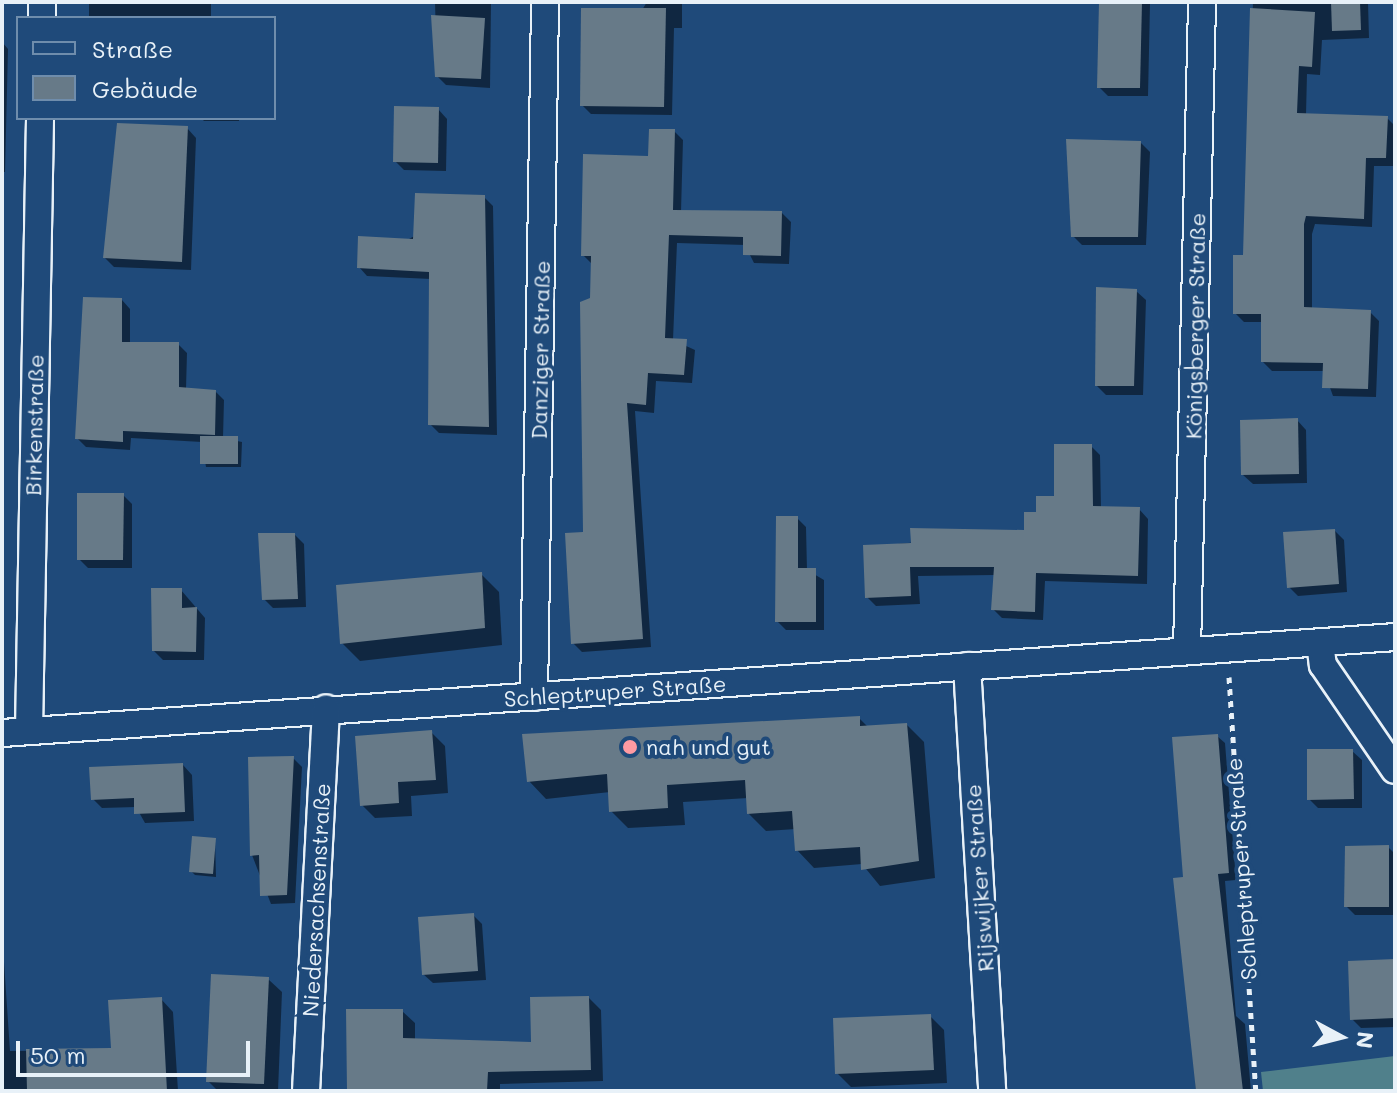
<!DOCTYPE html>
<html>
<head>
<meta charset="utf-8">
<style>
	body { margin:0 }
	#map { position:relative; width:1397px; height:1093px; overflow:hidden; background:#1f4a7a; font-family:Mali,sans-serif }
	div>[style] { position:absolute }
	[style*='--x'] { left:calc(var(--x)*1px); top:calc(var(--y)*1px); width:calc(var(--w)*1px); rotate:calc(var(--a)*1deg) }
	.green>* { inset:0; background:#50808b }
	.shadow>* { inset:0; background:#0007 }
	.building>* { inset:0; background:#677a88 }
	.path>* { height:5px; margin-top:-2.5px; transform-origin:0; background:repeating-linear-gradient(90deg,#e8f1f8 0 6px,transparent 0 12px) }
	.roads { filter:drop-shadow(2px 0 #e8f1f8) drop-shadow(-2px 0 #e8f1f8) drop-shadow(0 2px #e8f1f8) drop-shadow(0 -2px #e8f1f8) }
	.street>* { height:26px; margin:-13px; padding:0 13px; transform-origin:13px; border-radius:13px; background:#1f4a7a }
	.dots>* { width:22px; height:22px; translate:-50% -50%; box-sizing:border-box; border:4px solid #1f4a7a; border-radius:50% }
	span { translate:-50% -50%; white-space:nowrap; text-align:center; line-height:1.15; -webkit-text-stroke:8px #1f4a7a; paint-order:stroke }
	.street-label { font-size:22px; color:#e8f1f8 }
	.poi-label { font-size:22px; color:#e8f1f8 }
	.left { translate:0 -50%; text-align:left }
	.frame { position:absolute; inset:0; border:4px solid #e8f1f8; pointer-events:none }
	.legend { position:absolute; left:16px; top:16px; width:260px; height:104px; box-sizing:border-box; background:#1f4a7a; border:2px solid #6f8dac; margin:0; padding:10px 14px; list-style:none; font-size:24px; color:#e8f1f8 }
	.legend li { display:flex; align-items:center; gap:16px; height:40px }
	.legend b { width:40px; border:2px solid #6f8dac }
	.north { position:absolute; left:1301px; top:997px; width:80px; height:80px; -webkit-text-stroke:6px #1f4a7a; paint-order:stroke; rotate:97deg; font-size:22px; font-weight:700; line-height:32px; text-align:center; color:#e8f1f8 }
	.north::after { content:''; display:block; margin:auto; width:28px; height:36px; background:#e8f1f8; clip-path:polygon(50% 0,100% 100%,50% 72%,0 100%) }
	.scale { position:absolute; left:16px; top:1041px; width:234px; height:36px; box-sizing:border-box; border:4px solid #e8f1f8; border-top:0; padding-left:10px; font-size:24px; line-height:28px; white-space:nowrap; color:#e8f1f8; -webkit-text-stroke:6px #1f4a7a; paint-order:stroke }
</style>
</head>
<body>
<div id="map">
	<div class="green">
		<div style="clip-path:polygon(1395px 1056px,1395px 1091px,1263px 1091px,1261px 1072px)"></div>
	</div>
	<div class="shadow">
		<div style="clip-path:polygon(89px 2px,211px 2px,211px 18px,89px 18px)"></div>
		<div style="clip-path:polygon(435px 2px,491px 2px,490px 88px,446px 85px,437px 76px)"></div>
		<div style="clip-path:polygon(647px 2px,682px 2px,682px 28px,674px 28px,672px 115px,591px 114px,582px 105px)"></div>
		<div style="clip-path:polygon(1101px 2px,1150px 4px,1148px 96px,1108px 96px,1099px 87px)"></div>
		<div style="clip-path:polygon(1253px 2px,1368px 2px,1369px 38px,1322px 40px,1320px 75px,1307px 74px,1306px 115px,1387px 118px,1395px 126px,1394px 166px,1374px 166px,1372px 227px,1315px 224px,1312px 234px,1312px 309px,1370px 312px,1379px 321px,1376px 397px,1333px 396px,1324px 371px,1272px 371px,1263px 362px,1263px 322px,1244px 322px,1235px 313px,1245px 257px)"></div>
		<div style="clip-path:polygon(2px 42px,8px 49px,5px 172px,2px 172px)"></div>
		<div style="clip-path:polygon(438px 109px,447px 119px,446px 171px,404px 170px,395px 161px)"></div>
		<div style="clip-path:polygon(201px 118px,239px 118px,239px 121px,204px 121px)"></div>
		<div style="clip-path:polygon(187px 128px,196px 138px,191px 270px,114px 267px,105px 258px)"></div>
		<div style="clip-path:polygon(674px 131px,683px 140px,681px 212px,782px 213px,791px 222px,789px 264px,754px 263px,745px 245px,677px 243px,673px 340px,695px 350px,692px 383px,656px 381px,654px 413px,635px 411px,651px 647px,582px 652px,573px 643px,585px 534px,592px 299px,592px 264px,583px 255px)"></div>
		<div style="clip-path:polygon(1141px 143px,1150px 152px,1146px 245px,1082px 245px,1073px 236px)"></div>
		<div style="clip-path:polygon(484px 197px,493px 206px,497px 435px,439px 433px,430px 424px,431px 279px,367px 276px,359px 267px)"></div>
		<div style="clip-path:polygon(1136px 291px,1146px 300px,1143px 395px,1106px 395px,1097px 386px)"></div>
		<div style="clip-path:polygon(122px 300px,130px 309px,130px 344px,178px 344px,187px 353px,186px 389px,215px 391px,224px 400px,223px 438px,242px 442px,241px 467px,206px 467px,202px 442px,131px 438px,130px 450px,86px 447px,77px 438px)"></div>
		<div style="clip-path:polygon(1297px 420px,1306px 430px,1307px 483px,1253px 484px,1243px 475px)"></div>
		<div style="clip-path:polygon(1091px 446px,1100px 455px,1101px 508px,1139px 509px,1148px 519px,1147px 584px,1045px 581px,1043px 620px,1002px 618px,993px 609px,995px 575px,918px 576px,920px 604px,876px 606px,867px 597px,865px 547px,1027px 532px)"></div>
		<div style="clip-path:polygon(123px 495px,132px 504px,132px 568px,88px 568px,79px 559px)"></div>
		<div style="clip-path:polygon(797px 518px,806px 527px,807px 570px,824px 580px,824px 630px,786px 630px,777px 621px)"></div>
		<div style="clip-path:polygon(1335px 531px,1344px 540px,1347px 592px,1298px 596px,1289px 587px)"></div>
		<div style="clip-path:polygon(295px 535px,304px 544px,306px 607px,273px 608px,264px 599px)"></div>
		<div style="clip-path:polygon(481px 574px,499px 592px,502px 645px,360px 661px,342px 643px)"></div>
		<div style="clip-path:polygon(181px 590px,205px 618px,204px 660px,163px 660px,154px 651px)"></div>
		<div style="clip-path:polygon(859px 718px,869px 728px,907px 725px,924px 742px,935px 878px,880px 886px,862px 864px,814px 868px,797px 850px,796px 829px,766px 831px,749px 814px,748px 798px,683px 802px,685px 825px,628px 828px,611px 811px,610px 792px,546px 799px,529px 781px)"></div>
		<div style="clip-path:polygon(431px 732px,445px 746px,448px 793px,411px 796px,412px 816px,375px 818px,362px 805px)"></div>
		<div style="clip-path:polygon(1217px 736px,1225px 743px,1236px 880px,1225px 881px,1236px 1016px,1245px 1024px,1251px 1091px,1196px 1091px,1186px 878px)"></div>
		<div style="clip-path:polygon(1352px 751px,1362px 760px,1362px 808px,1318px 808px,1309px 799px)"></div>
		<div style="clip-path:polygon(293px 758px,302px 767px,295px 903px,271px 904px,252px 855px)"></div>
		<div style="clip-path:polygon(183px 765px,192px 775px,194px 821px,145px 823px,136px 807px,102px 808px,93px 799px)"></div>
		<div style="clip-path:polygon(2px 817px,4px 819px,4px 846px,2px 846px)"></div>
		<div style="clip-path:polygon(215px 840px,216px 877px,195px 875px,191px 871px)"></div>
		<div style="clip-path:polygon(1388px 847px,1395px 854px,1395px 915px,1355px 915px,1346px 906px)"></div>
		<div style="clip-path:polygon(473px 915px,482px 924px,486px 980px,433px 983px,423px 974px)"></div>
		<div style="clip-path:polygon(2px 932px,10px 1051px,113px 1050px,161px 999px,173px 1012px,178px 1091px,2px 1091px)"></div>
		<div style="clip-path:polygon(1395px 961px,1395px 1027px,1361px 1028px,1352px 1019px)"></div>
		<div style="clip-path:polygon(268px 979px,282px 992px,278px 1091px,218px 1091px,208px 1081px)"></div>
		<div style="clip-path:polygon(589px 998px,601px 1010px,603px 1081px,500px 1084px,500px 1091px,349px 1091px,402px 1011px,415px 1023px,415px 1041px,533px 1045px)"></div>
		<div style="clip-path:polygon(930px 1016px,944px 1030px,947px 1083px,851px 1087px,837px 1073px)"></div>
	</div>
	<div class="building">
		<div style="clip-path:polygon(1099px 2px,1142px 2px,1140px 88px,1097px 88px)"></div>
		<div style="clip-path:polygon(1331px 2px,1360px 2px,1361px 30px,1332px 31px)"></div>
		<div style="clip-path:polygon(581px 8px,666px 8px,664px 107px,580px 106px)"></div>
		<div style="clip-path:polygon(1250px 8px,1315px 12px,1312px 67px,1299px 66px,1297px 113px,1388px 116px,1386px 158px,1366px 158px,1364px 219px,1306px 216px,1304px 224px,1304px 307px,1371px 310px,1368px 389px,1322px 388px,1323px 363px,1261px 362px,1261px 314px,1233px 314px,1233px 255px,1243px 255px)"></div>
		<div style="clip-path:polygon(431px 15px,485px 18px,481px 79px,435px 77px)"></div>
		<div style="clip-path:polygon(394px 106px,439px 107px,438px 163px,393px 162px)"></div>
		<div style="clip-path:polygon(117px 123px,188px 126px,182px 262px,103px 258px)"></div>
		<div style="clip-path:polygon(649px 129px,675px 129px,673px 210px,782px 211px,781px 256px,743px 255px,743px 237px,669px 235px,665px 338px,687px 339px,684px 375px,648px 373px,646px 405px,627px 403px,643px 639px,571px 644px,565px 533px,583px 532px,580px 302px,590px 298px,591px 256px,581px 256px,583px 154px,648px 156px)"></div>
		<div style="clip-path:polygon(1066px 139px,1141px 141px,1138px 237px,1071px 237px)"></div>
		<div style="clip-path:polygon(415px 193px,485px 195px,489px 427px,428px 425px,429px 272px,357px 268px,358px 236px,413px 239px)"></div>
		<div style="clip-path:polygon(1096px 287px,1137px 289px,1134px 386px,1095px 386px)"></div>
		<div style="clip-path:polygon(83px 297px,122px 298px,122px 342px,179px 342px,179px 387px,216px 390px,215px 435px,123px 431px,123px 442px,75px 439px)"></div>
		<div style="clip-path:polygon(1298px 418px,1299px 474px,1241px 475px,1240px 420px)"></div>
		<div style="clip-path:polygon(200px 436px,238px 436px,238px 464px,200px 464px)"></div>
		<div style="clip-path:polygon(1054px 444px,1092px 444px,1093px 506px,1140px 507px,1138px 576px,1036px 573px,1035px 612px,991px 610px,994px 567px,910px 567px,911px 596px,865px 598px,863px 545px,911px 543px,910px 528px,1024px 530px,1024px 512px,1036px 512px,1036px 496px,1054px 496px)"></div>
		<div style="clip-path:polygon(77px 493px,124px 493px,123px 560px,77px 560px)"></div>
		<div style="clip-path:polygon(776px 516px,798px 516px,798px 568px,816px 568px,816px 622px,775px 622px)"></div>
		<div style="clip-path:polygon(1335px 529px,1339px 584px,1287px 588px,1283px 532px)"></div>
		<div style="clip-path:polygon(258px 533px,295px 533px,298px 599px,262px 600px)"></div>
		<div style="clip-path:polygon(482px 572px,485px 628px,340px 644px,336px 585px)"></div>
		<div style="clip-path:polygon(151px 588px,182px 588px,182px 608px,197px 607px,196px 652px,152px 651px)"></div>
		<div style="clip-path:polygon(860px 716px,860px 726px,907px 723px,919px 861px,861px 870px,860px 847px,795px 851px,792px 811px,747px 814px,745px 780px,667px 785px,668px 808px,609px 812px,607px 774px,527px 782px,522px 734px)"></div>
		<div style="clip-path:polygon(432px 730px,436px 780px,398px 782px,399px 803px,360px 806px,355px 736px)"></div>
		<div style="clip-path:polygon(1218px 734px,1229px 873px,1218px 874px,1243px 1091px,1196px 1091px,1173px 878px,1183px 877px,1172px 737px)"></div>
		<div style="clip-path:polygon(1307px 749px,1353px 749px,1354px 799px,1307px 800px)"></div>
		<div style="clip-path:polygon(294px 756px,287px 895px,260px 896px,259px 855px,250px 856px,248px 757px)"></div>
		<div style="clip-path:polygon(183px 763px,185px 812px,134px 814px,134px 798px,91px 800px,89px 767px)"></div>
		<div style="clip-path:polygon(192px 836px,216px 838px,213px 874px,189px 872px)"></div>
		<div style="clip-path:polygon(1389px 845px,1389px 907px,1344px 907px,1345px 846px)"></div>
		<div style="clip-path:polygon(474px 913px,478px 971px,422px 975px,418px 917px)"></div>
		<div style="clip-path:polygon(1395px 959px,1395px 1018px,1350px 1020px,1348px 961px)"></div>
		<div style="clip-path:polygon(211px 974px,269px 977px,264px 1084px,206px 1082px)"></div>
		<div style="clip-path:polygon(589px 996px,591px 1070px,488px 1072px,487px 1091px,347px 1091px,346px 1009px,403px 1009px,403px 1038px,531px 1042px,530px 997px)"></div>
		<div style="clip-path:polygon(162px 997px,167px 1091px,27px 1091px,26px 1049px,111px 1048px,108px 1000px)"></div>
		<div style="clip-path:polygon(931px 1014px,934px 1070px,835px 1074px,833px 1018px)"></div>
	</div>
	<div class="path">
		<div style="--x:1229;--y:677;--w:415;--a:86.3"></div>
	</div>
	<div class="roads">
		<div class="street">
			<div style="--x:42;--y:18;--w:16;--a:-90"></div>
			<div style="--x:1320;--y:642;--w:23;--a:83"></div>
			<div style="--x:1323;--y:665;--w:127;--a:55.6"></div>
			<div style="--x:1187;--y:650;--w:648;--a:-88.67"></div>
			<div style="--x:967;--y:666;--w:426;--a:86.6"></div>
			<div style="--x:534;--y:697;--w:695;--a:-89.09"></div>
			<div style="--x:29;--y:731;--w:613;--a:-88.97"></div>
			<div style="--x:2;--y:733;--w:1396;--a:-3.94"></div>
			<div style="--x:306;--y:1091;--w:383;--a:-87"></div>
		</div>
	</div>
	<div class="dots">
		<div style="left:630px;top:747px;background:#ff9aa2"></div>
	</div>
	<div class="street-label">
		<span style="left:1195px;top:326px;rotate:-89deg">Königsberger Straße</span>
		<span style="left:540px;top:350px;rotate:-89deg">Danziger Straße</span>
		<span style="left:34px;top:425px;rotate:-89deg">Birkenstraße</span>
		<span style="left:615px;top:691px;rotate:-4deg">Schleptruper Straße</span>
		<span style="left:1241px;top:869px;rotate:-94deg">Schleptruper Straße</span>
		<span style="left:979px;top:878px;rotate:-94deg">Rijswijker Straße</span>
		<span style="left:316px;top:900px;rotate:-87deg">Niedersachsenstraße</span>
	</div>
	<div class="poi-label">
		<span class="left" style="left:646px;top:747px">nah und gut</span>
	</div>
	<div class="frame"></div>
	<ul class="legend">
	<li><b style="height:10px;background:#1f4a7a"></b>Straße</li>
	<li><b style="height:22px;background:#677a88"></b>Gebäude</li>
	</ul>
	<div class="north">N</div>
	<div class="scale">50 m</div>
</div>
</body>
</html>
